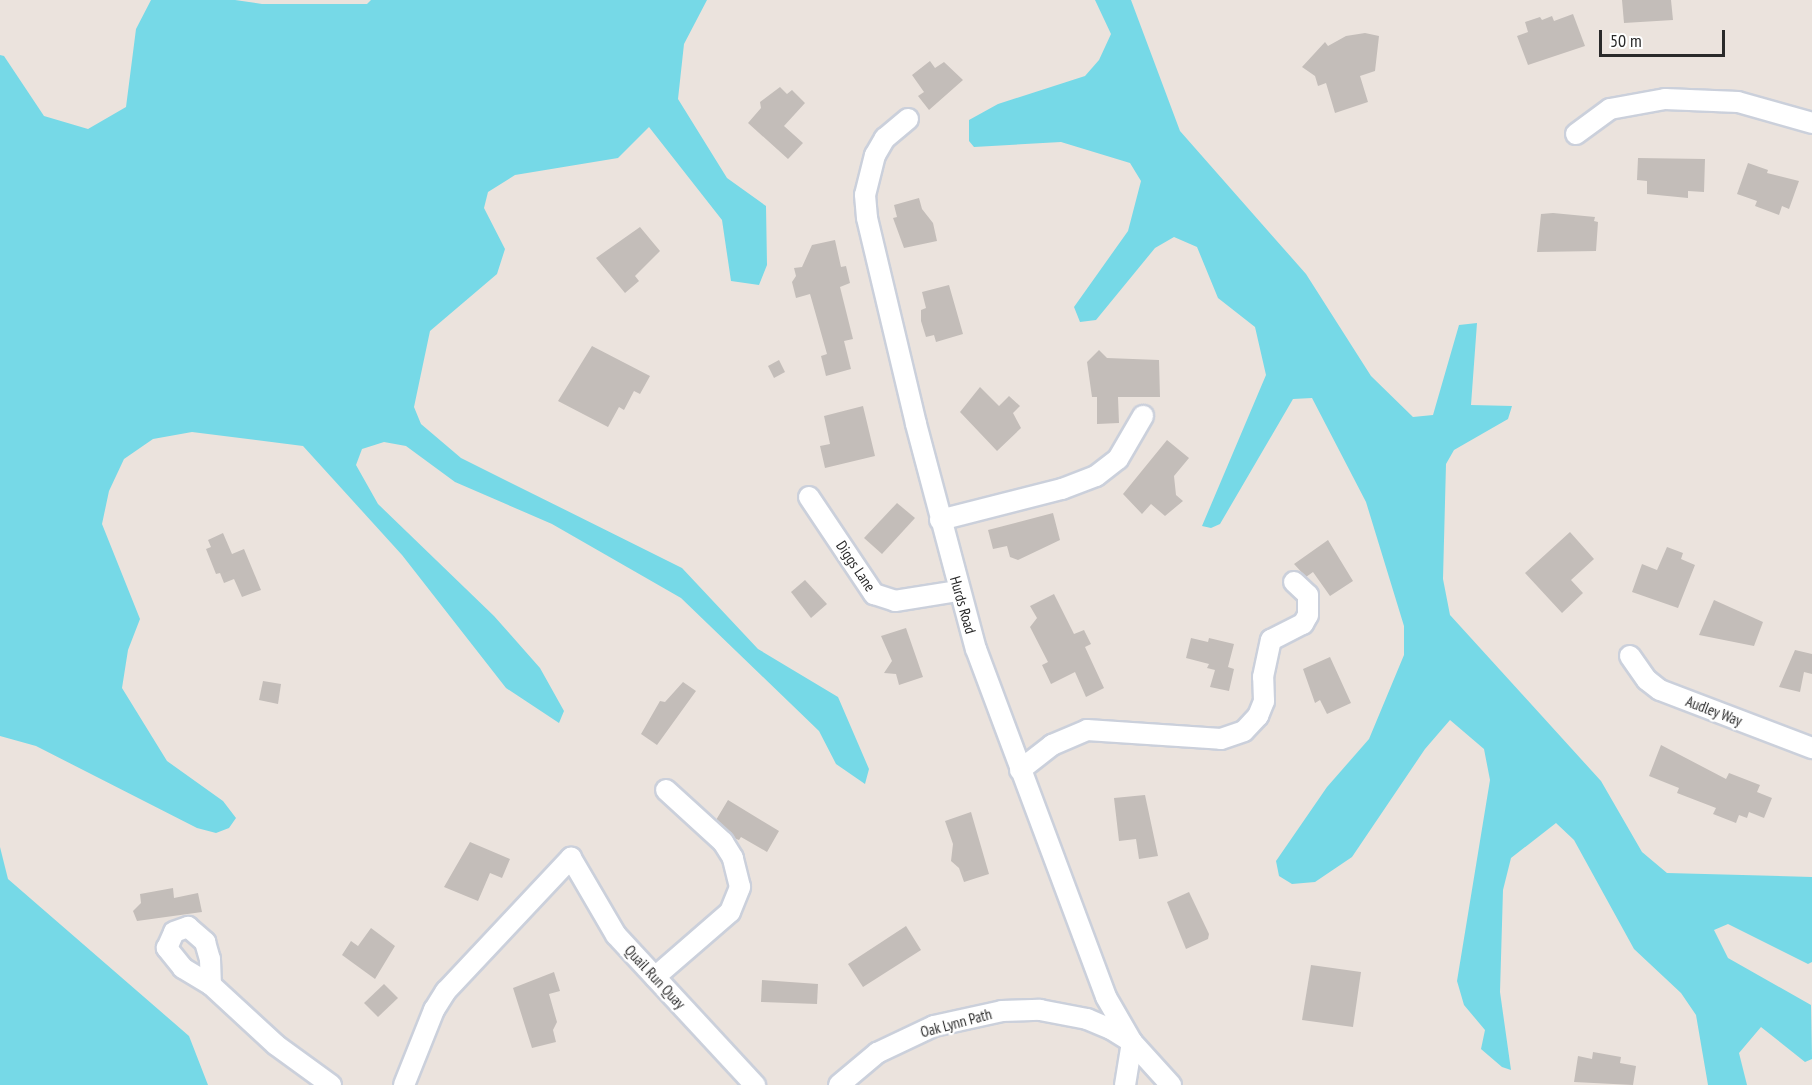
<!DOCTYPE html>
<html>
<head>
<meta charset="utf-8">
<style>
	body { margin:0 }
	#map { position:relative; width:1812px; height:1085px; overflow:hidden; background:#ebe3dd; font-family:"PT Sans Narrow",sans-serif }
	div>[style] { position:absolute }
	[style*='--x'] { left:calc(var(--x)*1px); top:calc(var(--y)*1px); width:calc(var(--w)*1px); rotate:calc(var(--a)*1deg) }
	.water>* { inset:0; background:#76d9e7 }
	.building>* { inset:0; background:#c3bdb9 }
	.roads { filter:drop-shadow(2px 0 #cbd0db) drop-shadow(-2px 0 #cbd0db) drop-shadow(0 2px #cbd0db) drop-shadow(0 -2px #cbd0db) }
	.street>* { height:20px; margin:-10px; padding:0 10px; transform-origin:10px; border-radius:10px; background:#fff }
	span { translate:-50% -50%; white-space:nowrap; text-align:center; line-height:1.15; -webkit-text-stroke:4.5px #fff; paint-order:stroke }
	.street-label { font-size:15px; color:#2a2a2a }
	.scale { position:absolute; left:1599px; top:30px; width:126px; height:27px; box-sizing:border-box; border:3px solid #2a2a2a; border-top:0; padding-left:8px; font-size:18px; line-height:21px; white-space:nowrap; color:#2a2a2a; -webkit-text-stroke:4px #fff; paint-order:stroke }
</style>
</head>
<body>
<div id="map">
	<div class="water">
		<div style="clip-path:polygon(151px 0,235px 0,262px 4px,367px 4px,371px 0,707px 0,684px 44px,678px 99px,727px 178px,766px 206px,767px 265px,759px 285px,731px 281px,722px 220px,649px 127px,618px 158px,515px 175px,488px 192px,484px 208px,505px 249px,497px 274px,430px 331px,414px 407px,421px 424px,461px 458px,682px 568px,758px 649px,838px 697px,869px 769px,865px 784px,836px 764px,819px 731px,681px 598px,552px 524px,455px 482px,406px 446px,384px 442px,362px 449px,356px 465px,378px 504px,494px 616px,540px 668px,564px 711px,559px 723px,506px 688px,402px 555px,303px 446px,192px 432px,153px 439px,124px 459px,109px 491px,102px 524px,140px 619px,128px 650px,122px 688px,167px 761px,223px 801px,236px 818px,229px 828px,216px 833px,197px 828px,36px 746px,0 736px,0 55px,4px 56px,44px 116px,88px 129px,126px 107px,136px 29px)"></div>
		<div style="clip-path:polygon(1095px 0,1131px 0,1180px 131px,1306px 274px,1371px 376px,1413px 417px,1433px 415px,1459px 325px,1477px 323px,1471px 405px,1512px 406px,1508px 419px,1454px 450px,1446px 464px,1443px 579px,1450px 615px,1601px 781px,1642px 852px,1667px 873px,1812px 877px,1812px 962px,1808px 964px,1728px 924px,1714px 930px,1728px 958px,1811px 1005px,1812px 1059px,1805px 1062px,1761px 1027px,1739px 1053px,1747px 1085px,1708px 1085px,1696px 1015px,1681px 993px,1634px 949px,1574px 840px,1556px 823px,1511px 858px,1503px 890px,1500px 992px,1511px 1070px,1502px 1067px,1481px 1049px,1485px 1030px,1464px 1005px,1457px 981px,1490px 780px,1484px 749px,1450px 720px,1425px 749px,1352px 857px,1315px 882px,1292px 884px,1279px 876px,1276px 861px,1327px 787px,1369px 739px,1404px 655px,1404px 626px,1366px 502px,1312px 398px,1293px 399px,1220px 524px,1211px 528px,1202px 526px,1266px 375px,1255px 327px,1218px 298px,1197px 247px,1174px 237px,1155px 248px,1096px 320px,1080px 322px,1074px 307px,1128px 231px,1141px 181px,1130px 163px,1061px 142px,974px 147px,969px 141px,969px 120px,998px 104px,1085px 76px,1099px 60px,1111px 34px)"></div>
		<div style="clip-path:polygon(0 847px,8px 879px,189px 1036px,208px 1085px,0 1085px)"></div>
	</div>
	<div class="building">
		<div style="clip-path:polygon(1622px 0,1671px 0,1673px 20px,1624px 23px)"></div>
		<div style="clip-path:polygon(1573px 14px,1585px 46px,1528px 65px,1517px 36px,1528px 32px,1525px 22px,1540px 17px,1542px 20px,1552px 16px,1554px 21px)"></div>
		<div style="clip-path:polygon(1365px 33px,1379px 36px,1375px 71px,1360px 76px,1368px 102px,1335px 113px,1326px 83px,1318px 86px,1315px 76px,1302px 67px,1325px 42px,1328px 46px,1346px 36px)"></div>
		<div style="clip-path:polygon(930px 61px,935px 68px,944px 62px,963px 80px,929px 110px,918px 96px,924px 92px,912px 75px)"></div>
		<div style="clip-path:polygon(780px 87px,787px 94px,792px 90px,805px 103px,784px 126px,803px 143px,788px 159px,748px 123px,761px 108px,760px 102px)"></div>
		<div style="clip-path:polygon(1638px 158px,1705px 159px,1704px 192px,1688px 191px,1688px 198px,1647px 194px,1647px 181px,1637px 180px)"></div>
		<div style="clip-path:polygon(1748px 163px,1768px 170px,1767px 173px,1799px 181px,1789px 209px,1782px 206px,1779px 215px,1755px 206px,1757px 201px,1737px 194px)"></div>
		<div style="clip-path:polygon(919px 198px,922px 209px,933px 223px,937px 241px,904px 248px,893px 218px,897px 217px,894px 205px)"></div>
		<div style="clip-path:polygon(1553px 213px,1595px 217px,1594px 221px,1598px 222px,1596px 251px,1537px 252px,1541px 214px)"></div>
		<div style="clip-path:polygon(640px 227px,660px 251px,635px 276px,639px 281px,625px 293px,596px 258px)"></div>
		<div style="clip-path:polygon(835px 240px,841px 267px,846px 266px,850px 283px,840px 287px,853px 339px,844px 341px,851px 369px,826px 376px,821px 356px,827px 354px,810px 294px,796px 298px,792px 282px,796px 276px,794px 268px,802px 267px,812px 245px)"></div>
		<div style="clip-path:polygon(949px 285px,963px 334px,936px 342px,934px 335px,926px 337px,921px 321px,921px 310px,926px 308px,922px 292px)"></div>
		<div style="clip-path:polygon(592px 346px,650px 376px,640px 394px,634px 391px,624px 410px,619px 407px,608px 427px,558px 401px)"></div>
		<div style="clip-path:polygon(1099px 350px,1107px 358px,1159px 360px,1160px 397px,1118px 397px,1119px 423px,1097px 424px,1097px 397px,1092px 397px,1087px 362px)"></div>
		<div style="clip-path:polygon(779px 360px,785px 372px,774px 378px,768px 366px)"></div>
		<div style="clip-path:polygon(980px 387px,999px 406px,1009px 396px,1020px 406px,1013px 413px,1021px 428px,997px 451px,960px 412px)"></div>
		<div style="clip-path:polygon(863px 406px,875px 456px,825px 468px,820px 446px,830px 444px,824px 416px)"></div>
		<div style="clip-path:polygon(1167px 440px,1189px 458px,1174px 476px,1176px 495px,1183px 501px,1165px 516px,1151px 504px,1142px 514px,1123px 494px)"></div>
		<div style="clip-path:polygon(897px 503px,915px 518px,882px 554px,864px 538px)"></div>
		<div style="clip-path:polygon(1053px 513px,1060px 540px,1018px 560px,1010px 557px,1007px 546px,993px 549px,988px 530px)"></div>
		<div style="clip-path:polygon(1570px 532px,1594px 559px,1571px 580px,1583px 593px,1562px 613px,1525px 573px)"></div>
		<div style="clip-path:polygon(223px 533px,232px 554px,244px 549px,261px 590px,242px 597px,234px 579px,224px 583px,220px 573px,216px 574px,206px 549px,211px 547px,208px 540px)"></div>
		<div style="clip-path:polygon(1328px 540px,1353px 581px,1330px 596px,1313px 572px,1306px 577px,1294px 564px)"></div>
		<div style="clip-path:polygon(1667px 547px,1683px 553px,1681px 559px,1695px 565px,1678px 608px,1632px 592px,1642px 564px,1657px 570px)"></div>
		<div style="clip-path:polygon(805px 580px,827px 604px,811px 618px,791px 592px)"></div>
		<div style="clip-path:polygon(1054px 594px,1074px 634px,1084px 630px,1091px 644px,1085px 647px,1104px 688px,1086px 697px,1075px 672px,1051px 684px,1042px 665px,1048px 662px,1030px 627px,1037px 618px,1030px 606px)"></div>
		<div style="clip-path:polygon(1714px 600px,1763px 622px,1754px 646px,1699px 635px)"></div>
		<div style="clip-path:polygon(906px 628px,923px 677px,899px 685px,896px 674px,884px 673px,892px 661px,881px 636px)"></div>
		<div style="clip-path:polygon(1191px 638px,1208px 642px,1209px 638px,1234px 644px,1228px 667px,1234px 669px,1229px 691px,1210px 687px,1215px 670px,1207px 668px,1209px 664px,1186px 658px)"></div>
		<div style="clip-path:polygon(1795px 650px,1812px 654px,1812px 674px,1804px 672px,1800px 692px,1779px 687px)"></div>
		<div style="clip-path:polygon(1330px 657px,1351px 703px,1327px 714px,1320px 700px,1315px 703px,1303px 669px)"></div>
		<div style="clip-path:polygon(263px 681px,281px 684px,278px 704px,259px 700px)"></div>
		<div style="clip-path:polygon(683px 682px,696px 691px,657px 745px,641px 734px,660px 701px,665px 702px)"></div>
		<div style="clip-path:polygon(1661px 745px,1726px 779px,1729px 773px,1760px 785px,1757px 792px,1772px 798px,1764px 818px,1749px 812px,1747px 818px,1739px 815px,1736px 823px,1713px 814px,1716px 808px,1677px 793px,1679px 788px,1649px 776px)"></div>
		<div style="clip-path:polygon(1145px 795px,1158px 856px,1139px 859px,1136px 839px,1119px 841px,1114px 798px)"></div>
		<div style="clip-path:polygon(728px 800px,779px 831px,767px 852px,741px 837px,739px 840px,734px 838px,716px 820px)"></div>
		<div style="clip-path:polygon(971px 812px,989px 874px,964px 882px,959px 868px,951px 861px,953px 844px,945px 821px)"></div>
		<div style="clip-path:polygon(470px 842px,510px 859px,502px 878px,490px 873px,478px 901px,444px 887px)"></div>
		<div style="clip-path:polygon(173px 888px,174px 898px,198px 893px,202px 912px,137px 921px,133px 911px,141px 903px,140px 894px)"></div>
		<div style="clip-path:polygon(1189px 892px,1209px 934px,1208px 939px,1186px 949px,1167px 902px)"></div>
		<div style="clip-path:polygon(906px 926px,921px 950px,863px 987px,848px 964px)"></div>
		<div style="clip-path:polygon(371px 928px,395px 946px,375px 979px,342px 955px,351px 941px,358px 946px)"></div>
		<div style="clip-path:polygon(1311px 965px,1361px 972px,1353px 1027px,1302px 1020px)"></div>
		<div style="clip-path:polygon(554px 972px,560px 991px,549px 994px,557px 1022px,553px 1030px,556px 1042px,532px 1048px,513px 988px)"></div>
		<div style="clip-path:polygon(762px 980px,818px 984px,817px 1004px,761px 1002px)"></div>
		<div style="clip-path:polygon(384px 984px,398px 998px,378px 1017px,364px 1003px)"></div>
		<div style="clip-path:polygon(1593px 1052px,1621px 1057px,1620px 1063px,1636px 1066px,1633px 1085px,1574px 1082px,1578px 1056px,1592px 1059px)"></div>
	</div>
	<div class="roads">
		<div class="street">
			<div style="--x:908;--y:119;--w:30;--a:140"></div>
			<div style="--x:885;--y:138;--w:20;--a:120"></div>
			<div style="--x:875;--y:155;--w:41;--a:104"></div>
			<div style="--x:865;--y:195;--w:23;--a:85"></div>
			<div style="--x:867;--y:218;--w:212;--a:76.6"></div>
			<div style="--x:916;--y:424;--w:233;--a:75.1"></div>
			<div style="--x:976;--y:649;--w:371;--a:69.5"></div>
			<div style="--x:1106;--y:997;--w:52;--a:60"></div>
			<div style="--x:1132;--y:1042;--w:44;--a:99.2"></div>
			<div style="--x:1576;--y:134;--w:42;--a:-36.3"></div>
			<div style="--x:1610;--y:109;--w:56;--a:-10.3"></div>
			<div style="--x:1665;--y:99;--w:73;--a:2.4"></div>
			<div style="--x:1738;--y:102;--w:77;--a:15.8"></div>
			<div style="--x:809;--y:497;--w:117;--a:56.2"></div>
			<div style="--x:874;--y:594;--w:22;--a:18"></div>
			<div style="--x:895;--y:601;--w:64;--a:-9"></div>
			<div style="--x:940;--y:520;--w:126;--a:-14.3"></div>
			<div style="--x:1062;--y:489;--w:36;--a:-21"></div>
			<div style="--x:1096;--y:476;--w:28;--a:-38"></div>
			<div style="--x:1118;--y:459;--w:50;--a:-59.8"></div>
			<div style="--x:1630;--y:656;--w:29;--a:55"></div>
			<div style="--x:1647;--y:680;--w:16;--a:38"></div>
			<div style="--x:1660;--y:690;--w:163;--a:20.9"></div>
			<div style="--x:1020;--y:770;--w:41;--a:-38"></div>
			<div style="--x:1052;--y:745;--w:38;--a:-23"></div>
			<div style="--x:1087;--y:730;--w:134;--a:3.8"></div>
			<div style="--x:1221;--y:739;--w:24;--a:-19"></div>
			<div style="--x:1244;--y:731;--w:21;--a:-47"></div>
			<div style="--x:1258;--y:716;--w:16;--a:-68"></div>
			<div style="--x:1264;--y:701;--w:24;--a:-92"></div>
			<div style="--x:1263;--y:677;--w:38;--a:-78"></div>
			<div style="--x:1271;--y:640;--w:36;--a:-27"></div>
			<div style="--x:1303;--y:624;--w:10;--a:-61"></div>
			<div style="--x:1308;--y:615;--w:20;--a:-90"></div>
			<div style="--x:1308;--y:595;--w:19;--a:-137"></div>
			<div style="--x:188;--y:927;--w:23;--a:41"></div>
			<div style="--x:205;--y:942;--w:18;--a:74"></div>
			<div style="--x:210;--y:959;--w:26;--a:88"></div>
			<div style="--x:211;--y:985;--w:33;--a:-149"></div>
			<div style="--x:183;--y:968;--w:26;--a:-129"></div>
			<div style="--x:167;--y:948;--w:17;--a:-66"></div>
			<div style="--x:174;--y:932;--w:15;--a:-20"></div>
			<div style="--x:655;--y:977;--w:99;--a:-40.9"></div>
			<div style="--x:730;--y:912;--w:27;--a:-68"></div>
			<div style="--x:740;--y:887;--w:30;--a:-104"></div>
			<div style="--x:733;--y:858;--w:19;--a:-122"></div>
			<div style="--x:723;--y:842;--w:77;--a:-137.6"></div>
			<div style="--x:211;--y:985;--w:88;--a:42.7"></div>
			<div style="--x:276;--y:1045;--w:68;--a:36"></div>
			<div style="--x:404;--y:1085;--w:81;--a:-68.2"></div>
			<div style="--x:434;--y:1010;--w:22;--a:-58"></div>
			<div style="--x:446;--y:991;--w:183;--a:-46.8"></div>
			<div style="--x:571;--y:858;--w:89;--a:59.7"></div>
			<div style="--x:616;--y:935;--w:205;--a:47.2"></div>
			<div style="--x:839;--y:1085;--w:50;--a:-40.1"></div>
			<div style="--x:877;--y:1053;--w:63;--a:-25.3"></div>
			<div style="--x:934;--y:1026;--w:70;--a:-12.4"></div>
			<div style="--x:1002;--y:1011;--w:38;--a:-2"></div>
			<div style="--x:1040;--y:1010;--w:48;--a:10.8"></div>
			<div style="--x:1087;--y:1019;--w:26;--a:23"></div>
			<div style="--x:1111;--y:1029;--w:25;--a:32"></div>
			<div style="--x:1132;--y:1042;--w:58;--a:47.8"></div>
		</div>
	</div>
	<div class="street-label">
		<span style="left:856px;top:566px;rotate:56deg">Diggs Lane</span>
		<span style="left:963px;top:605px;rotate:74deg">Hurds Road</span>
		<span style="left:1714px;top:711px;rotate:21deg">Audley Way</span>
		<span style="left:655px;top:977px;rotate:47deg">Quail Run Quay</span>
		<span style="left:956px;top:1023px;rotate:-15deg">Oak Lynn Path</span>
	</div>
	<div class="scale">50 m</div>
</div>
</body>
</html>
